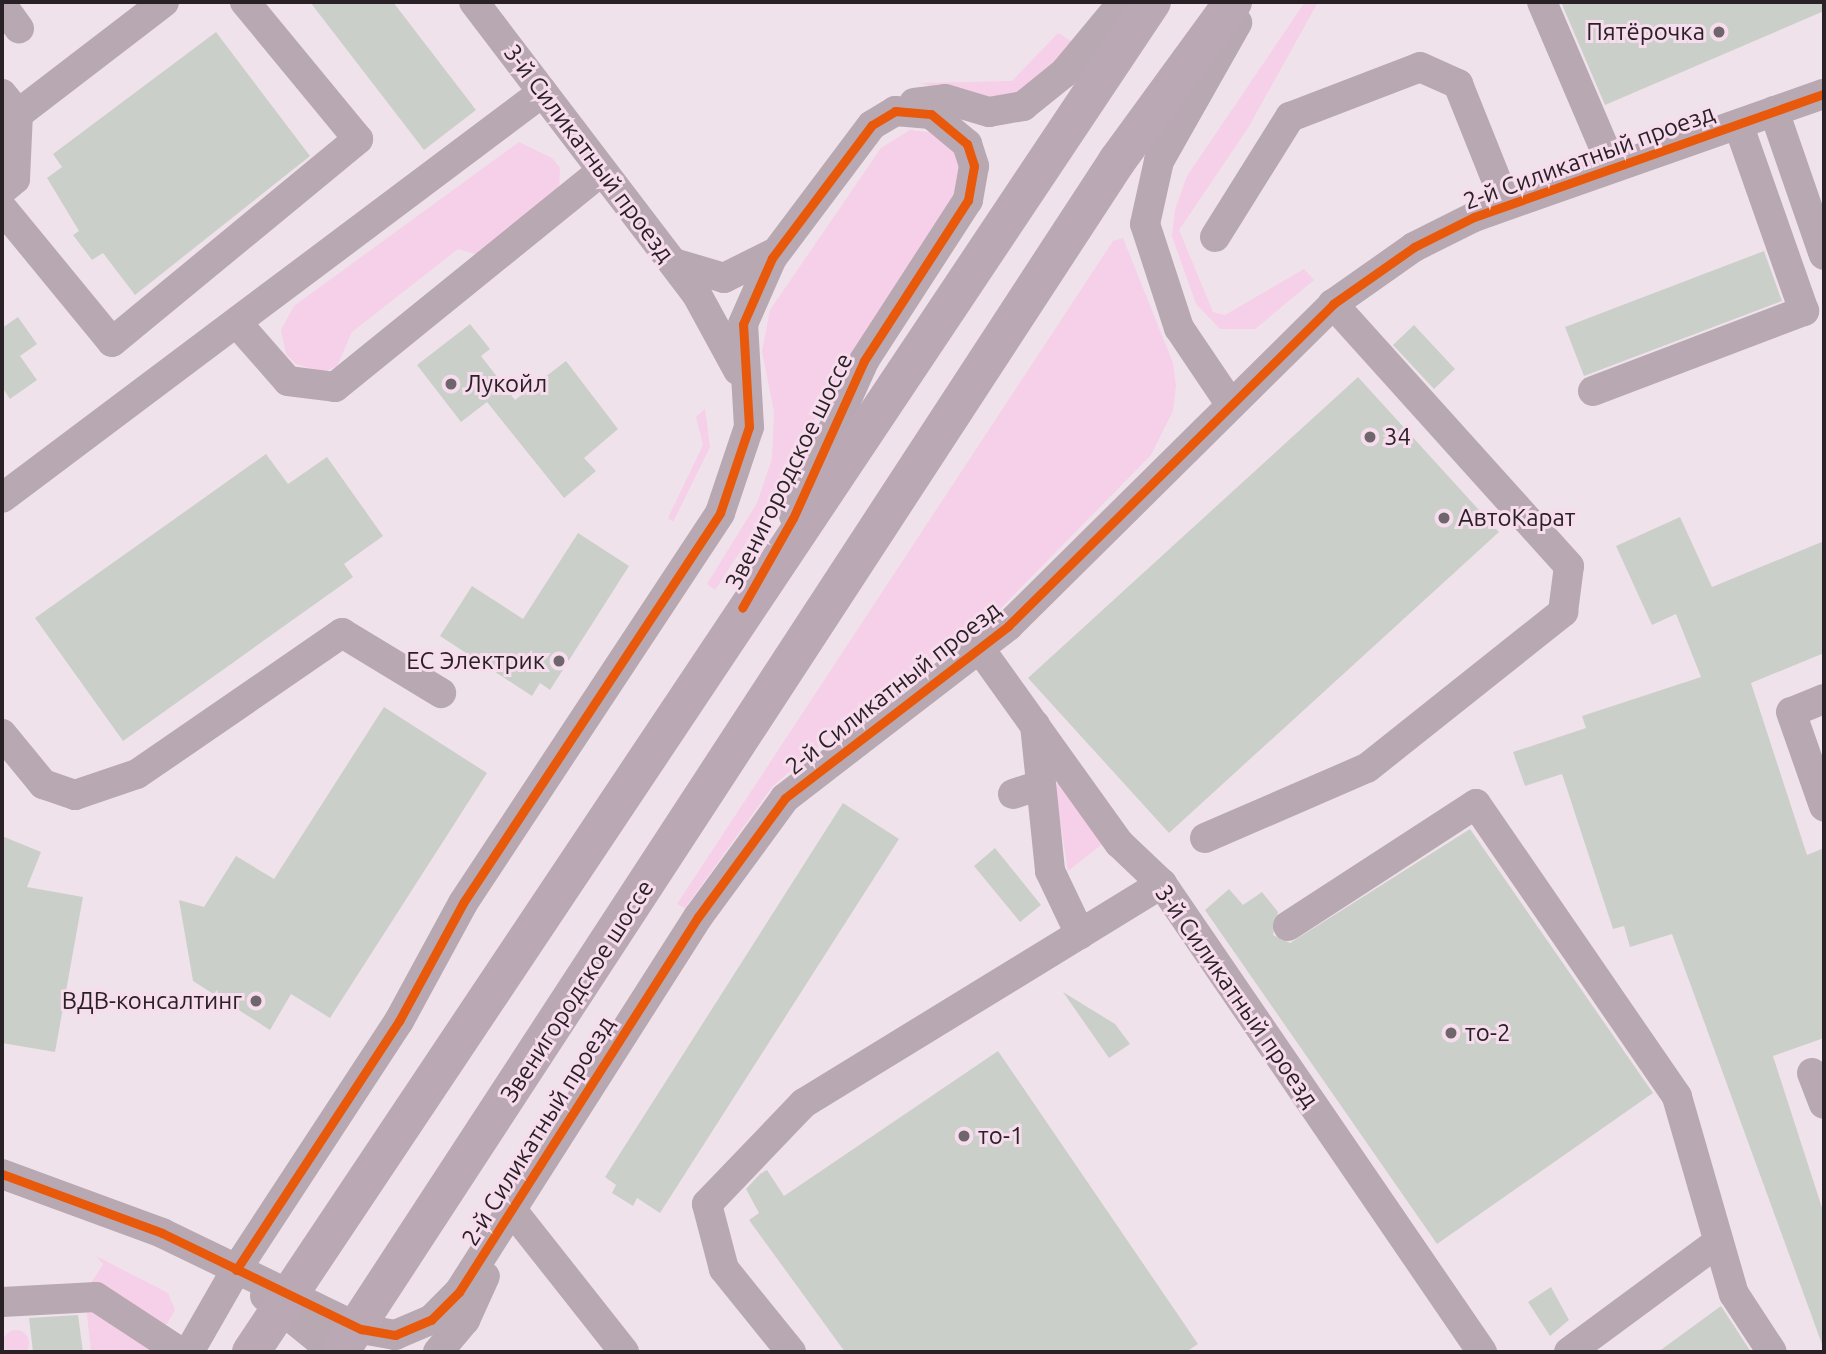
<!DOCTYPE html>
<html>
<head>
<meta charset="utf-8">
<style>
	body { margin:0 }
	#map { position:relative; width:1826px; height:1354px; overflow:hidden; background:#f0e2eb; font-family:Ubuntu,sans-serif }
	div>[style] { position:absolute }
	[style*='--x'] { left:calc(var(--x)*1px); top:calc(var(--y)*1px); width:calc(var(--w)*1px); rotate:calc(var(--a)*1deg) }
	.green>* { inset:0; background:#f6cfe8 }
	.round { border-radius:50% }
	.building>* { inset:0; background:#cad0c9 }
	.minor>* { height:30px; margin:-15px; padding:0 15px; transform-origin:15px; border-radius:15px; background:#b8a8b2 }
	.major>* { height:38px; margin:-19px; padding:0 19px; transform-origin:19px; border-radius:19px; background:#baa8b5 }
	.cycleway>* { height:9px; margin:-4.5px; padding:0 4.5px; transform-origin:4.5px; border-radius:4.5px; background:#e8590c }
	.dots>* { width:19px; height:19px; translate:-50% -50%; box-sizing:border-box; border:4px solid #f6dcec; border-radius:50% }
	span { translate:-50% -50%; white-space:nowrap; text-align:center; line-height:1.15; -webkit-text-stroke:6px #f6dcec; paint-order:stroke }
	.poi-label { font-size:24px; color:#2a2127 }
	.right { translate:-100% -50%; text-align:right }
	.left { translate:0 -50%; text-align:left }
	.street-label { font-size:24px; color:#2a2127 }
	.frame { position:absolute; inset:0; border:4px solid #2a2127; pointer-events:none }
</style>
</head>
<body>
<div id="map">
	<div class="green">
		<div style="clip-path:polygon(1305px 2px,1318px 2px,1248px 128px,1179px 230px,1213px 312px,1225px 315px,1304px 269px,1314px 280px,1255px 329px,1220px 329px,1196px 304px,1172px 236px,1175px 210px,1187px 176px)"></div>
		<div style="clip-path:polygon(1058px 33px,1073px 42px,1057px 68px,1003px 103px,919px 83px,1012px 81px)"></div>
		<div style="clip-path:polygon(910px 130px,936px 133px,960px 158px,961px 186px,826px 398px,769px 508px,715px 590px,707px 584px,757px 503px,772px 459px,774px 412px,762px 351px,770px 310px,881px 148px)"></div>
		<div style="clip-path:polygon(519px 142px,552px 158px,560px 168px,559px 190px,479px 255px,458px 249px,352px 332px,337px 366px,324px 372px,296px 364px,286px 354px,281px 330px,294px 306px)"></div>
		<div style="clip-path:polygon(1123px 238px,1173px 363px,1176px 386px,1173px 411px,1151px 455px,995px 614px,862px 709px,772px 787px,685px 908px,677px 904px,1113px 241px)"></div>
		<div style="clip-path:polygon(705px 409px,710px 447px,673px 522px,668px 518px,703px 445px,696px 417px)"></div>
		<div style="clip-path:polygon(1058px 781px,1105px 842px,1068px 871px,1055px 789px)"></div>
		<div style="clip-path:polygon(96px 1256px,168px 1293px,175px 1310px,167px 1324px,159px 1326px,90px 1285px,103px 1264px)"></div>
		<div style="clip-path:polygon(86px 1305px,146px 1345px,150px 1352px,91px 1352px)"></div>
		<div class="round" style="left:3px;top:1330px;width:26px;height:26px"></div>
	</div>
	<div class="building">
		<div style="clip-path:polygon(310px 2px,393px 2px,476px 110px,424px 150px)"></div>
		<div style="clip-path:polygon(1561px 2px,1824px 2px,1824px 11px,1605px 105px)"></div>
		<div style="clip-path:polygon(216px 32px,310px 156px,135px 295px,103px 253px,92px 260px,73px 235px,79px 231px,47px 178px,62px 167px,53px 154px)"></div>
		<div style="clip-path:polygon(1764px 251px,1782px 301px,1584px 376px,1565px 327px)"></div>
		<div style="clip-path:polygon(18px 317px,37px 344px,20px 356px,37px 380px,10px 399px,2px 387px,2px 328px)"></div>
		<div style="clip-path:polygon(470px 324px,490px 349px,481px 356px,515px 400px,566px 361px,618px 429px,584px 458px,596px 471px,564px 498px,487px 402px,461px 422px,417px 365px)"></div>
		<div style="clip-path:polygon(1414px 325px,1455px 369px,1434px 389px,1393px 345px)"></div>
		<div style="clip-path:polygon(1358px 377px,1499px 532px,1169px 833px,1028px 678px)"></div>
		<div style="clip-path:polygon(266px 454px,288px 484px,327px 457px,383px 536px,344px 564px,353px 577px,123px 741px,35px 618px)"></div>
		<div style="clip-path:polygon(1680px 517px,1712px 587px,1824px 541px,1824px 653px,1751px 683px,1807px 855px,1824px 848px,1824px 1038px,1773px 1056px,1824px 1214px,1823px 1347px,1672px 934px,1630px 947px,1624px 926px,1613px 929px,1562px 774px,1525px 786px,1513px 752px,1586px 728px,1582px 716px,1701px 677px,1676px 614px,1652px 625px,1616px 546px)"></div>
		<div style="clip-path:polygon(578px 533px,629px 566px,550px 690px,540px 683px,532px 696px,440px 636px,472px 586px,523px 619px)"></div>
		<div style="clip-path:polygon(384px 707px,487px 773px,330px 1018px,291px 994px,270px 1030px,193px 981px,179px 900px,204px 907px,236px 856px,274px 879px)"></div>
		<div style="clip-path:polygon(843px 803px,899px 839px,660px 1213px,637px 1198px,633px 1206px,612px 1193px,616px 1185px,605px 1177px)"></div>
		<div style="clip-path:polygon(1470px 829px,1653px 1093px,1437px 1244px,1205px 910px,1229px 889px,1243px 905px,1262px 892px,1278px 912px,1273px 935px,1290px 943px)"></div>
		<div style="clip-path:polygon(2px 836px,41px 852px,27px 887px,83px 897px,55px 1052px,2px 1043px)"></div>
		<div style="clip-path:polygon(995px 848px,1041px 905px,1020px 922px,974px 866px)"></div>
		<div style="clip-path:polygon(1063px 992px,1115px 1024px,1130px 1044px,1109px 1058px)"></div>
		<div style="clip-path:polygon(998px 1051px,1198px 1344px,1186px 1352px,845px 1352px,749px 1220px,759px 1213px,746px 1189px,760px 1174px,767px 1170px,784px 1196px)"></div>
		<div style="clip-path:polygon(1551px 1287px,1569px 1320px,1550px 1336px,1528px 1302px)"></div>
		<div style="clip-path:polygon(1721px 1306px,1751px 1352px,1658px 1352px)"></div>
		<div style="clip-path:polygon(78px 1315px,83px 1352px,33px 1352px,29px 1318px)"></div>
	</div>
	<div class="minor">
		<div style="--x:474;--y:2;--w:366;--a:52.7"></div>
		<div style="--x:696;--y:293;--w:88;--a:61.4"></div>
		<div style="--x:1542;--y:2;--w:178;--a:66.9"></div>
		<div style="--x:2;--y:5;--w:29;--a:54"></div>
		<div style="--x:2;--y:94;--w:26;--a:51"></div>
		<div style="--x:18;--y:114;--w:184;--a:-37.5"></div>
		<div style="--x:914;--y:103;--w:31;--a:-7"></div>
		<div style="--x:945;--y:99;--w:46;--a:16.5"></div>
		<div style="--x:989;--y:112;--w:35;--a:-10"></div>
		<div style="--x:1023;--y:106;--w:53;--a:-38.8"></div>
		<div style="--x:1064;--y:73;--w:92;--a:-50.3"></div>
		<div style="--x:1774;--y:111;--w:152;--a:70.9"></div>
		<div style="--x:2;--y:190;--w:17;--a:-40"></div>
		<div style="--x:15;--y:179;--w:65;--a:-87.4"></div>
		<div style="--x:2;--y:208;--w:173;--a:50.6"></div>
		<div style="--x:112;--y:342;--w:319;--a:-39.5"></div>
		<div style="--x:358;--y:139;--w:178;--a:-129.5"></div>
		<div style="--x:1215;--y:237;--w:142;--a:-58"></div>
		<div style="--x:1290;--y:117;--w:139;--a:-21"></div>
		<div style="--x:1420;--y:67;--w:42;--a:24.1"></div>
		<div style="--x:1458;--y:84;--w:129;--a:68.2"></div>
		<div style="--x:674;--y:263;--w:52;--a:16.7"></div>
		<div style="--x:724;--y:278;--w:54;--a:-26.6"></div>
		<div style="--x:237;--y:323;--w:77;--a:48.7"></div>
		<div style="--x:288;--y:381;--w:47;--a:7.3"></div>
		<div style="--x:335;--y:387;--w:343;--a:-39"></div>
		<div style="--x:1593;--y:391;--w:226;--a:-20.8"></div>
		<div style="--x:1804;--y:311;--w:198;--a:-109.4"></div>
		<div style="--x:1231;--y:405;--w:93;--a:-124"></div>
		<div style="--x:1179;--y:328;--w:109;--a:-108.1"></div>
		<div style="--x:1145;--y:224;--w:65;--a:-77.5"></div>
		<div style="--x:1159;--y:161;--w:159;--a:-60.5"></div>
		<div style="--x:2;--y:498;--w:676;--a:-36.89"></div>
		<div style="--x:980;--y:649;--w:239;--a:54.4"></div>
		<div style="--x:1119;--y:843;--w:59;--a:43.6"></div>
		<div style="--x:1162;--y:884;--w:567;--a:55.64"></div>
		<div style="--x:1824;--y:699;--w:35;--a:158"></div>
		<div style="--x:1791;--y:712;--w:100;--a:70.7"></div>
		<div style="--x:1035;--y:725;--w:147;--a:84.1"></div>
		<div style="--x:1050;--y:871;--w:70;--a:64.5"></div>
		<div style="--x:2;--y:734;--w:65;--a:50.6"></div>
		<div style="--x:43;--y:784;--w:34;--a:19"></div>
		<div style="--x:75;--y:795;--w:65;--a:-18.7"></div>
		<div style="--x:137;--y:774;--w:249;--a:-34.5"></div>
		<div style="--x:342;--y:633;--w:116;--a:31.2"></div>
		<div style="--x:1013;--y:794;--w:28;--a:-18"></div>
		<div style="--x:1205;--y:838;--w:176;--a:-23.4"></div>
		<div style="--x:1367;--y:768;--w:251;--a:-38.5"></div>
		<div style="--x:1563;--y:612;--w:46;--a:-82.6"></div>
		<div style="--x:1569;--y:566;--w:353;--a:-132"></div>
		<div style="--x:1288;--y:926;--w:224;--a:-33"></div>
		<div style="--x:1476;--y:804;--w:355;--a:55.5"></div>
		<div style="--x:1677;--y:1097;--w:205;--a:73.9"></div>
		<div style="--x:1734;--y:1294;--w:69;--a:56.8"></div>
		<div style="--x:1812;--y:1073;--w:33;--a:69"></div>
		<div style="--x:2;--y:1174;--w:171;--a:20.2"></div>
		<div style="--x:162;--y:1233;--w:221;--a:25.8"></div>
		<div style="--x:361;--y:1329;--w:35;--a:10"></div>
		<div style="--x:395;--y:1335;--w:39;--a:-23"></div>
		<div style="--x:431;--y:1320;--w:40;--a:-45"></div>
		<div style="--x:459;--y:1292;--w:445;--a:-57.5"></div>
		<div style="--x:698;--y:917;--w:147;--a:-53.8"></div>
		<div style="--x:785;--y:798;--w:282;--a:-37.6"></div>
		<div style="--x:1008;--y:626;--w:458;--a:-44.7"></div>
		<div style="--x:1333;--y:304;--w:99;--a:-35.1"></div>
		<div style="--x:1414;--y:247;--w:67;--a:-26.6"></div>
		<div style="--x:1474;--y:217;--w:371;--a:-19.4"></div>
		<div style="--x:512;--y:1210;--w:181;--a:51.7"></div>
		<div style="--x:265;--y:1296;--w:89;--a:39.1"></div>
		<div style="--x:2;--y:1302;--w:94;--a:-3"></div>
		<div style="--x:96;--y:1297;--w:100;--a:33.2"></div>
		<div style="--x:189;--y:1352;--w:95;--a:-60.2"></div>
		<div style="--x:236;--y:1270;--w:298;--a:-56.8"></div>
		<div style="--x:399;--y:1021;--w:134;--a:-61.5"></div>
		<div style="--x:463;--y:903;--w:467;--a:-56.6"></div>
		<div style="--x:720;--y:513;--w:91;--a:-71.4"></div>
		<div style="--x:749;--y:427;--w:103;--a:-93.3"></div>
		<div style="--x:743;--y:324;--w:72;--a:-66.3"></div>
		<div style="--x:772;--y:258;--w:166;--a:-53.1"></div>
		<div style="--x:872;--y:125;--w:27;--a:-31"></div>
		<div style="--x:895;--y:111;--w:36;--a:5"></div>
		<div style="--x:931;--y:114;--w:47;--a:39.8"></div>
		<div style="--x:967;--y:144;--w:23;--a:72"></div>
		<div style="--x:974;--y:166;--w:35;--a:100"></div>
		<div style="--x:968;--y:200;--w:192;--a:122.9"></div>
		<div style="--x:864;--y:361;--w:170;--a:114.3"></div>
		<div style="--x:438;--y:1352;--w:42;--a:-49.8"></div>
		<div style="--x:465;--y:1320;--w:48;--a:-65.6"></div>
		<div style="--x:791;--y:1352;--w:107;--a:-128.9"></div>
		<div style="--x:724;--y:1269;--w:67;--a:-104.7"></div>
		<div style="--x:707;--y:1204;--w:140;--a:-46.2"></div>
		<div style="--x:804;--y:1103;--w:420;--a:-31.5"></div>
		<div style="--x:1569;--y:1352;--w:184;--a:-36.4"></div>
	</div>
	<div class="major">
		<div style="--x:251;--y:1352;--w:1623;--a:-56.28"></div>
		<div style="--x:340;--y:1352;--w:1422;--a:-56.88"></div>
		<div style="--x:1117;--y:161;--w:197;--a:-53.9"></div>
	</div>
	<div class="cycleway">
		<div style="--x:2;--y:1174;--w:171;--a:20.2"></div>
		<div style="--x:162;--y:1233;--w:221;--a:25.8"></div>
		<div style="--x:361;--y:1329;--w:35;--a:10"></div>
		<div style="--x:395;--y:1335;--w:39;--a:-23"></div>
		<div style="--x:431;--y:1320;--w:40;--a:-45"></div>
		<div style="--x:459;--y:1292;--w:445;--a:-57.5"></div>
		<div style="--x:698;--y:917;--w:147;--a:-53.8"></div>
		<div style="--x:785;--y:798;--w:282;--a:-37.6"></div>
		<div style="--x:1008;--y:626;--w:458;--a:-44.7"></div>
		<div style="--x:1333;--y:304;--w:99;--a:-35.1"></div>
		<div style="--x:1414;--y:247;--w:67;--a:-26.6"></div>
		<div style="--x:1474;--y:217;--w:371;--a:-19.4"></div>
		<div style="--x:236;--y:1270;--w:298;--a:-56.8"></div>
		<div style="--x:399;--y:1021;--w:134;--a:-61.5"></div>
		<div style="--x:463;--y:903;--w:467;--a:-56.6"></div>
		<div style="--x:720;--y:513;--w:91;--a:-71.4"></div>
		<div style="--x:749;--y:427;--w:103;--a:-93.3"></div>
		<div style="--x:743;--y:324;--w:72;--a:-66.3"></div>
		<div style="--x:772;--y:258;--w:166;--a:-53.1"></div>
		<div style="--x:872;--y:125;--w:27;--a:-31"></div>
		<div style="--x:895;--y:111;--w:36;--a:5"></div>
		<div style="--x:931;--y:114;--w:47;--a:39.8"></div>
		<div style="--x:967;--y:144;--w:23;--a:72"></div>
		<div style="--x:974;--y:166;--w:35;--a:100"></div>
		<div style="--x:968;--y:200;--w:192;--a:122.9"></div>
		<div style="--x:864;--y:361;--w:172;--a:114.3"></div>
		<div style="--x:793;--y:518;--w:103;--a:119.5"></div>
	</div>
	<div class="dots">
		<div style="left:1719px;top:32px;background:#6f656c"></div>
		<div style="left:451px;top:384px;background:#6f656c"></div>
		<div style="left:1370px;top:437px;background:#6f656c"></div>
		<div style="left:1444px;top:518px;background:#6f656c"></div>
		<div style="left:559px;top:661px;background:#6f656c"></div>
		<div style="left:256px;top:1001px;background:#6f656c"></div>
		<div style="left:1451px;top:1033px;background:#6f656c"></div>
		<div style="left:964px;top:1136px;background:#6f656c"></div>
	</div>
	<div class="poi-label">
		<span class="right" style="left:1705px;top:32px">Пятёрочка</span>
		<span class="left" style="left:465px;top:384px">Лукойл</span>
		<span class="left" style="left:1384px;top:437px">34</span>
		<span class="left" style="left:1458px;top:518px">АвтоКарат</span>
		<span class="right" style="left:545px;top:661px">ЕС Электрик</span>
		<span class="right" style="left:242px;top:1001px">ВДВ-консалтинг</span>
		<span class="left" style="left:1465px;top:1033px">то-2</span>
		<span class="left" style="left:978px;top:1136px">то-1</span>
	</div>
	<div class="street-label">
		<span style="left:589px;top:153px;rotate:53deg">3-й Силикатный проезд</span>
		<span style="left:1589px;top:157px;rotate:-20deg">2-й Силикатный проезд</span>
		<span style="left:789px;top:471px;rotate:-64deg">Звенигородское шоссе</span>
		<span style="left:893px;top:688px;rotate:-38deg">2-й Силикатный проезд</span>
		<span style="left:577px;top:991px;rotate:-57deg">Звенигородское шоссе</span>
		<span style="left:1237px;top:996px;rotate:55deg">3-й Силикатный проезд</span>
		<span style="left:538px;top:1131px;rotate:-58deg">2-й Силикатный проезд</span>
	</div>
	<div class="frame"></div>
</div>
</body>
</html>
